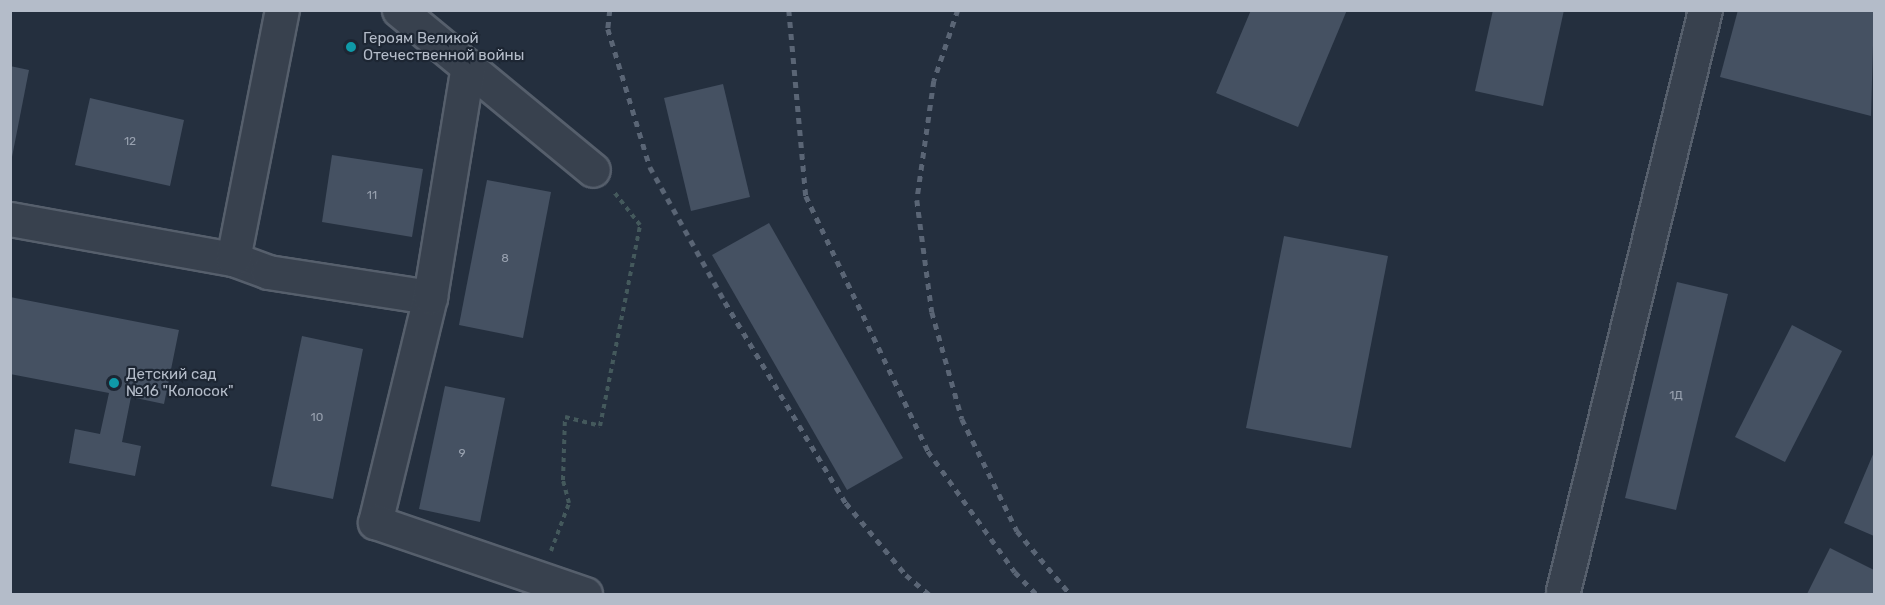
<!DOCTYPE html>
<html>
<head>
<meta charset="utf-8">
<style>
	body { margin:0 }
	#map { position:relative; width:1885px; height:605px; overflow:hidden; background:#242f3e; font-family:Rubik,sans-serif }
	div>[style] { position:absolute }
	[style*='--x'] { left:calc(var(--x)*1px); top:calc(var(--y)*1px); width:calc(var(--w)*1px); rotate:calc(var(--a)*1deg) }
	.building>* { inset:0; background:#455162 }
	.path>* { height:4px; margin-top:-2px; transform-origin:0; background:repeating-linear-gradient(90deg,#44595c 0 4.5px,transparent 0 9px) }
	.roads { filter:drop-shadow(2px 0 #565f6c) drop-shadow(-2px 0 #565f6c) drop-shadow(0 2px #565f6c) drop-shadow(0 -2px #565f6c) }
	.minor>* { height:33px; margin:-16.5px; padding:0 16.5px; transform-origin:16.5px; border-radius:16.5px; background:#38414e }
	.rail>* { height:4.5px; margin-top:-2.25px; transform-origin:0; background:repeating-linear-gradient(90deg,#5a6575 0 6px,transparent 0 12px) }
	.dots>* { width:16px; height:16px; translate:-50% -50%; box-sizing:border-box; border:3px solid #1d2633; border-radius:50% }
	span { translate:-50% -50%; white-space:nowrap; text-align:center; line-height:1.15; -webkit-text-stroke:4.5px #1d2633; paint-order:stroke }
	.number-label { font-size:12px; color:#98a1af }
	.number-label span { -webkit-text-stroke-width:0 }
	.poi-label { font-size:15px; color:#b4bcc9 }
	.left { translate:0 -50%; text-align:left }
	.frame { position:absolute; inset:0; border:12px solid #b4bcc9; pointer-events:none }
</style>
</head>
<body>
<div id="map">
	<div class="building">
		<div style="clip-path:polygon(1251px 10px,1347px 10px,1298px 127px,1216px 93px)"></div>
		<div style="clip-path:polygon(1493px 10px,1564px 10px,1543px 106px,1475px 91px)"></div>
		<div style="clip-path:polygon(1738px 10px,1874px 10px,1871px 116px,1720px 77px)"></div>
		<div style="clip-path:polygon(10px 66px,29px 70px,12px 157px,10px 157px)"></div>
		<div style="clip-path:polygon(723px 84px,750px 197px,691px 211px,664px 98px)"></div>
		<div style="clip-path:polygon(90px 98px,184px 120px,170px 186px,75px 165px)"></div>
		<div style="clip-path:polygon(332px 155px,423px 169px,412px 237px,322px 222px)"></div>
		<div style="clip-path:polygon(487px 180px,551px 192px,523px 338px,459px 325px)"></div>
		<div style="clip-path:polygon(769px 223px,903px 458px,847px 490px,712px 255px)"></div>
		<div style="clip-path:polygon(1284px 236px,1388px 256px,1351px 448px,1246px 428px)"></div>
		<div style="clip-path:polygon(1677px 282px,1728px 294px,1676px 510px,1625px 498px)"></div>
		<div style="clip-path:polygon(10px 297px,179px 330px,164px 404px,131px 397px,122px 442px,141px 446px,135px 476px,69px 463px,75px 429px,100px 434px,109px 393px,10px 374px)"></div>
		<div style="clip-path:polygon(1792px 325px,1842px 351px,1785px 462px,1735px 437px)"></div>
		<div style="clip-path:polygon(302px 336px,363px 349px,333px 499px,271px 486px)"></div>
		<div style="clip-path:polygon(445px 386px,505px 398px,480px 522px,419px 509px)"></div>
		<div style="clip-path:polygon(1874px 452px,1874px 536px,1844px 523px)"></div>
		<div style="clip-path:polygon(1830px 548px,1874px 570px,1874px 594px,1807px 594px)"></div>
	</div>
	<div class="path">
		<div style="--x:551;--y:551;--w:51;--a:-69.4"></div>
		<div style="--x:569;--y:503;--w:24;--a:-105"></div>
		<div style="--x:563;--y:480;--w:63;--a:-88.2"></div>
		<div style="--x:565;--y:417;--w:36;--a:14"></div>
		<div style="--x:600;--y:426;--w:205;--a:-78.7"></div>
		<div style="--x:640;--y:225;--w:42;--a:-128.2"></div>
	</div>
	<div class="roads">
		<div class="minor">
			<div style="--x:399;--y:10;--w:251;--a:39.5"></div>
			<div style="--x:10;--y:219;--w:227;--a:10.2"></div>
			<div style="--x:233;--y:259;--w:37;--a:20"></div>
			<div style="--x:268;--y:272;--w:164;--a:8.8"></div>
			<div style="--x:430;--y:297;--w:232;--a:103.7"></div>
			<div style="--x:375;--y:522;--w:222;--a:18.9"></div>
			<div style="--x:233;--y:259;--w:254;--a:-78.9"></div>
			<div style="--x:430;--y:297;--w:234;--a:-80.7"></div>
			<div style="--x:1563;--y:591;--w:598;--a:-76.27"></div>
		</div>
	</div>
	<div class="rail">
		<div style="--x:610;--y:10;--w:19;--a:96"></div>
		<div style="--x:608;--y:29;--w:144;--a:73.1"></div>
		<div style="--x:650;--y:167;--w:154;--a:60.9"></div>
		<div style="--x:725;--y:302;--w:235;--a:59"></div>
		<div style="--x:846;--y:503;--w:94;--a:50.2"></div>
		<div style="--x:906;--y:575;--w:30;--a:40"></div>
		<div style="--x:789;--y:10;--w:187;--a:84.8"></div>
		<div style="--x:806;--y:196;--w:283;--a:64.4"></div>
		<div style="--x:928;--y:451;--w:149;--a:54.3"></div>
		<div style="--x:1015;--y:572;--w:30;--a:46"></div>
		<div style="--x:958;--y:10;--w:75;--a:108.7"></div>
		<div style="--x:934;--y:81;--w:120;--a:98.1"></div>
		<div style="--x:917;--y:200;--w:113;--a:82.4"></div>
		<div style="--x:932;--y:312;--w:111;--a:74.3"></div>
		<div style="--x:962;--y:419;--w:125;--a:63.8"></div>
		<div style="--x:1017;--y:531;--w:82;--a:49.9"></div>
	</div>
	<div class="dots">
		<div style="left:351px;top:47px;background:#0f9aa8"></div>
		<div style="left:114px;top:383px;background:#0f9aa8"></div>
	</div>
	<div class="number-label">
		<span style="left:130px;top:142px">12</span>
		<span style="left:372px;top:196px">11</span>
		<span style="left:505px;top:259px">8</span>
		<span style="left:1676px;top:396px">1Д</span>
		<span style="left:317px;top:418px">10</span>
		<span style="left:462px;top:454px">9</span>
	</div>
	<div class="poi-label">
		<span class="left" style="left:363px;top:47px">Героям Великой<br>Отечественной войны</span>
		<span class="left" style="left:126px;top:383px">Детский сад<br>№16 "Колосок"</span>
	</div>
	<div class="frame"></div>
</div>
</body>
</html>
